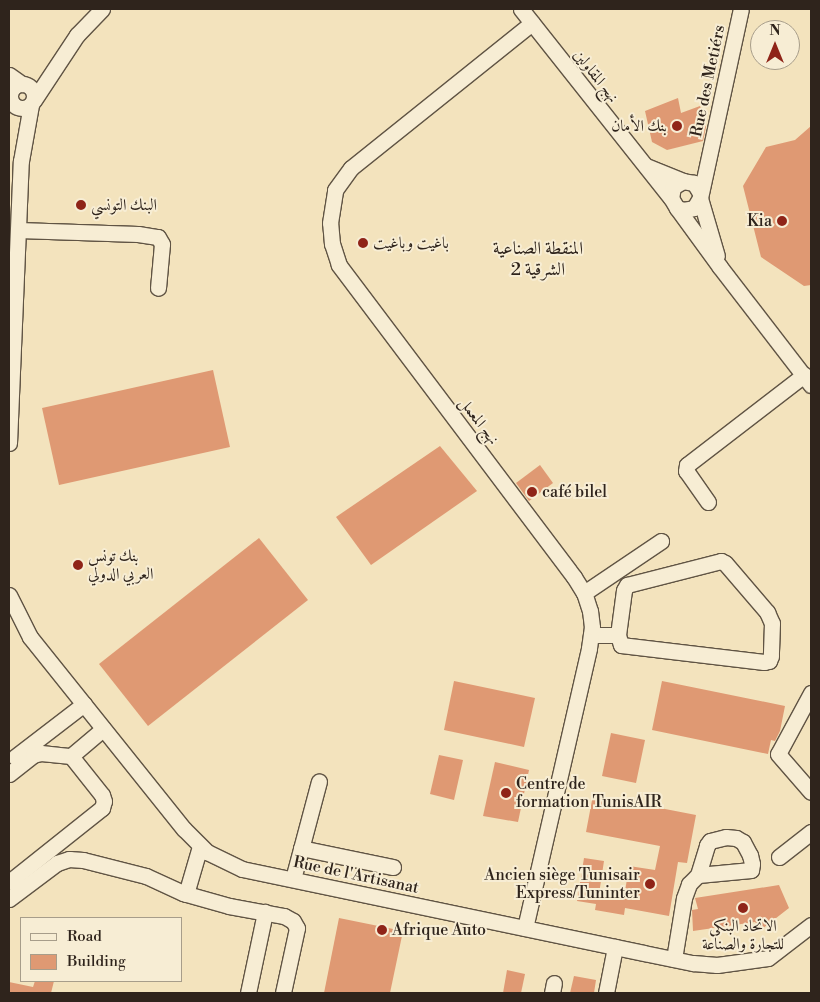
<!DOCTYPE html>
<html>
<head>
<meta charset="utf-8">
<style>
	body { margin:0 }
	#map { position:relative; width:820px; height:1002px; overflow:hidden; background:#f3e3bd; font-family:"Libre Bodoni",Amiri,serif }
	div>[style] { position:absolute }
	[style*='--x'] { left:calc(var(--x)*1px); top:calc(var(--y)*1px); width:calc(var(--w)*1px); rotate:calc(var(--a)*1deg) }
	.building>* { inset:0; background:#df9973 }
	.roads { filter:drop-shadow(1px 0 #605444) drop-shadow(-1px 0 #605444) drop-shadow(0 1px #605444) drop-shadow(0 -1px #605444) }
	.minor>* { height:15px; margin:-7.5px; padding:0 7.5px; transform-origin:7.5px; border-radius:7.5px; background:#f7edd4 }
	.minor>.ring { margin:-7.5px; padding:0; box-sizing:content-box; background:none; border:15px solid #f7edd4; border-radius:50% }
	.dots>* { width:14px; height:14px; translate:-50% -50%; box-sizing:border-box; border:2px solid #f7edd4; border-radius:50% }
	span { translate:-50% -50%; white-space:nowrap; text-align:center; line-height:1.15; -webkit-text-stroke:4px #f7edd4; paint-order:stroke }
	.street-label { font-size:16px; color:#2f241c }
	.poi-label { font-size:16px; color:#2f241c }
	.right { translate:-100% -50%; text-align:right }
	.left { translate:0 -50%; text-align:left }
	.neighbourhood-label { font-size:18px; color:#2f241c }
	.frame { position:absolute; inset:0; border:10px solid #2f241c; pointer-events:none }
	.legend { position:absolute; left:20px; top:917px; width:162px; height:65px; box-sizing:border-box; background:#f7edd4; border:1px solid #a79d8a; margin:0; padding:6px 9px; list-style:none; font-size:15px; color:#2f241c }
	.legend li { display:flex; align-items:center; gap:10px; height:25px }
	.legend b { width:25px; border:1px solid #a79d8a }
	.north { position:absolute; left:750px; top:20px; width:50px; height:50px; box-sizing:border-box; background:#f7edd4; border:1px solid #a79d8a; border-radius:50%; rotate:0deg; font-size:14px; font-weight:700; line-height:20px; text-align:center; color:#2f241c }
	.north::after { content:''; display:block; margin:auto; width:18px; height:22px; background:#8f2418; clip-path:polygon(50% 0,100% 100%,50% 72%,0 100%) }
</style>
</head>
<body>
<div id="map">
	<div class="building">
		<div style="clip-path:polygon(678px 98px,681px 113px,700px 106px,706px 127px,703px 141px,667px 150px,652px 142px,645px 111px)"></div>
		<div style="clip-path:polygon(811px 126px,811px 285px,804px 286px,761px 257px,743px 186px,766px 147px,795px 140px)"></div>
		<div style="clip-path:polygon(213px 370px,230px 447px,59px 485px,42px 408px)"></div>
		<div style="clip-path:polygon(440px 446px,477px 491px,371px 565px,336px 517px)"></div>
		<div style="clip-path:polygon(540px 465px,553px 483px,529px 501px,516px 483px)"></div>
		<div style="clip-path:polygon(259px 538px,308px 600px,148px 726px,99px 664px)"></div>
		<div style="clip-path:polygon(454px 681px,535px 698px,524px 747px,444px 730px)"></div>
		<div style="clip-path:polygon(662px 681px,785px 706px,780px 731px,775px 741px,771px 740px,768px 754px,652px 730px)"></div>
		<div style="clip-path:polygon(611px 733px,645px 740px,636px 783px,602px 776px)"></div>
		<div style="clip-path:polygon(439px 755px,463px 760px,454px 800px,430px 794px)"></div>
		<div style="clip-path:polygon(495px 762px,529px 770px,518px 822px,483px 816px)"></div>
		<div style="clip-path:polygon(593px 795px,696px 815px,687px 863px,678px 862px,669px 916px,625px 908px,624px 915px,595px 910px,596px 904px,577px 901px,584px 858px,604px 861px,599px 894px,624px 898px,629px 866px,655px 870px,660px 846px,586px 832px)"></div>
		<div style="clip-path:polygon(779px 885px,789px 908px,762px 929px,755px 922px,693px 931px,692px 910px,698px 909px,695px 898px)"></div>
		<div style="clip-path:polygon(339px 918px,403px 931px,390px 993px,324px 993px)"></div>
		<div style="clip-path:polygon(507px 970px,525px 974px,521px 993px,503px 993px)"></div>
		<div style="clip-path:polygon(574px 976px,596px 980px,594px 993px,570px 993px)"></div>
		<div style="clip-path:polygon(35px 981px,54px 981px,51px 993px,9px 993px,9px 982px,33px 987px)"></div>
	</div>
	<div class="roads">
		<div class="minor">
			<div style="--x:521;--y:9;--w:241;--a:51.6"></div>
			<div style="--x:9;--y:75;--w:16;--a:35"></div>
			<div class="ring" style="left:10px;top:84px;width:9px;height:9px"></div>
			<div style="--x:34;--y:100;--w:78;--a:-56.5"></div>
			<div style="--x:77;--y:35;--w:36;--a:-46"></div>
			<div style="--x:646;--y:166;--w:40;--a:22"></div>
			<div style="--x:700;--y:193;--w:12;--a:-121"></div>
			<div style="--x:694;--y:183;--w:11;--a:-170"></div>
			<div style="--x:683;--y:181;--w:12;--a:149"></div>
			<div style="--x:673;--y:187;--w:11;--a:100"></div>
			<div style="--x:671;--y:198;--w:12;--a:59"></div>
			<div style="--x:677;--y:208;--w:6;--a:18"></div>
			<div style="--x:683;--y:210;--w:11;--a:-10"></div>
			<div style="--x:694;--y:208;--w:12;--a:-59"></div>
			<div style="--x:700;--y:198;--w:193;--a:-77.8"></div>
			<div style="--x:700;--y:198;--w:60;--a:73.7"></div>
			<div style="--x:677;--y:208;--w:73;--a:53.9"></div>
			<div style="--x:720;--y:267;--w:149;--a:52.4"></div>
			<div style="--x:18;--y:230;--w:120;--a:1.9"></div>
			<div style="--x:138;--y:234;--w:20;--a:9"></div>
			<div style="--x:158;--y:237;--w:8;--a:60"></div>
			<div style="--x:162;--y:244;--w:44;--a:95.2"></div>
			<div style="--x:9;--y:443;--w:282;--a:-87.6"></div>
			<div style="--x:21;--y:161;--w:57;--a:-79.9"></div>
			<div style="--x:708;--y:502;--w:38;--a:-125"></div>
			<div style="--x:686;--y:471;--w:6;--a:-81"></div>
			<div style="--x:687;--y:465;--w:148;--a:-37.6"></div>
			<div style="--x:584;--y:593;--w:93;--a:-34"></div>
			<div style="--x:9;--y:595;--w:47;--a:63.4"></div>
			<div style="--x:30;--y:637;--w:246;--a:51.3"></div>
			<div style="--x:184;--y:829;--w:33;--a:45"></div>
			<div style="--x:207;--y:852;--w:39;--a:26"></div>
			<div style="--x:242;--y:869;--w:461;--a:11.8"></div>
			<div style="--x:693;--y:963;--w:24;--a:5"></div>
			<div style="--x:717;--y:965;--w:51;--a:-7.8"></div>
			<div style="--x:768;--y:958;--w:54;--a:-37.5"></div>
			<div style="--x:591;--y:635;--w:27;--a:0"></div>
			<div style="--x:618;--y:635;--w:45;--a:-82.4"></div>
			<div style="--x:624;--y:590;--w:6;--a:-59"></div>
			<div style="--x:627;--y:585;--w:97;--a:-14.3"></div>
			<div style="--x:721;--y:561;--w:4;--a:27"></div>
			<div style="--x:725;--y:563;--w:65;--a:49.4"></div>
			<div style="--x:767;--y:612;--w:12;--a:66"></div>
			<div style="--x:772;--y:623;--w:33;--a:92"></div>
			<div style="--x:771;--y:656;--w:5;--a:112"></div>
			<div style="--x:769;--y:661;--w:5;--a:169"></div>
			<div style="--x:764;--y:662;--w:144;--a:-173.2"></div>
			<div style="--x:621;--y:645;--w:10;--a:-107"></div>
			<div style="--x:811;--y:693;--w:69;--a:118.4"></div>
			<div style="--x:778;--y:754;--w:50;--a:49"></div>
			<div style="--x:15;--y:757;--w:87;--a:-37.5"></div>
			<div style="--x:9;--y:774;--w:31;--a:-38"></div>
			<div style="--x:33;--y:755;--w:8;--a:-14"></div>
			<div style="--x:41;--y:753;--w:30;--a:6"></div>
			<div style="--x:71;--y:756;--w:42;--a:-40.2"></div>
			<div style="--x:301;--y:848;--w:94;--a:11.7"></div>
			<div style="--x:779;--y:857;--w:41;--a:-38"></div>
			<div style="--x:293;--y:879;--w:101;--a:-75.1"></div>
			<div style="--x:9;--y:882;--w:119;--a:-38.5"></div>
			<div style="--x:102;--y:808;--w:7;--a:-74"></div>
			<div style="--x:104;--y:801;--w:6;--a:-108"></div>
			<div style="--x:102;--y:795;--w:50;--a:-128.5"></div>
			<div style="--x:186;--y:894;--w:50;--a:-73.7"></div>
			<div style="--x:9;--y:899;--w:60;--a:-36.9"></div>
			<div style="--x:57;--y:863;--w:13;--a:-18"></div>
			<div style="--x:69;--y:859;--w:14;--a:4"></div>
			<div style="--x:83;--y:860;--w:65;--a:14.3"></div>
			<div style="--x:146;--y:876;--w:41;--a:24.7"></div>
			<div style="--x:183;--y:893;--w:48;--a:15.8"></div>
			<div style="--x:229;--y:906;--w:56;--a:10.3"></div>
			<div style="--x:284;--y:916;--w:10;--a:29"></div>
			<div style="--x:293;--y:921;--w:8;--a:60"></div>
			<div style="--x:297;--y:928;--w:66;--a:102.2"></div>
			<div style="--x:525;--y:928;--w:287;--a:-77.1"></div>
			<div style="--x:589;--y:648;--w:21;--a:-82"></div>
			<div style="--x:592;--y:627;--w:16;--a:-97"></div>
			<div style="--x:590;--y:611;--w:19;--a:-108"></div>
			<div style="--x:584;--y:593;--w:19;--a:-122"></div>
			<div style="--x:574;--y:577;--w:391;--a:-127"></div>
			<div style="--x:339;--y:265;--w:22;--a:-108"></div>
			<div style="--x:332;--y:244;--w:21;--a:-95"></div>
			<div style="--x:330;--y:223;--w:33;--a:-81"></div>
			<div style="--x:335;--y:190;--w:27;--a:-54"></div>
			<div style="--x:351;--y:168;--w:232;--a:-38.7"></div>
			<div style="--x:674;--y:959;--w:62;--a:-80.7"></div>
			<div style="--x:684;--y:898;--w:15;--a:-70"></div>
			<div style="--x:689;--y:884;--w:13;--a:-45"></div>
			<div style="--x:698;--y:875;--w:31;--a:-73"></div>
			<div style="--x:707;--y:845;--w:5;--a:-53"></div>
			<div style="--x:710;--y:841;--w:16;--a:-14"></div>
			<div style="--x:726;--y:837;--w:10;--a:6"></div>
			<div style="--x:736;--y:838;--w:8;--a:30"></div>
			<div style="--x:743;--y:842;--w:15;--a:62"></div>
			<div style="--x:750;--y:855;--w:9;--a:77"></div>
			<div style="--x:752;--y:864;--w:6;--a:99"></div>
			<div style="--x:751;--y:870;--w:53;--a:174.6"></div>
			<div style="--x:248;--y:993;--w:83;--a:-78.1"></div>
			<div style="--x:552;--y:993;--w:10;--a:-79"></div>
			<div style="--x:606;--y:993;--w:47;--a:-78.9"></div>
		</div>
	</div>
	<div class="dots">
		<div style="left:677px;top:126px;background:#8f2418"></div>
		<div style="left:81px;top:205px;background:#8f2418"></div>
		<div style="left:782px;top:221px;background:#8f2418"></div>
		<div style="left:363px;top:243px;background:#8f2418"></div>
		<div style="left:532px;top:492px;background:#8f2418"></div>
		<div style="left:78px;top:565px;background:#8f2418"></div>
		<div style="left:506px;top:793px;background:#8f2418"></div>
		<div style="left:650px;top:884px;background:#8f2418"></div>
		<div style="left:743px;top:908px;background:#8f2418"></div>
		<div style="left:382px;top:930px;background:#8f2418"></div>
	</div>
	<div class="street-label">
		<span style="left:596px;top:76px;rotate:52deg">نهج المقاولين</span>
		<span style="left:708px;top:81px;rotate:-78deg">Rue des Metiérs</span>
		<span style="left:479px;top:421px;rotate:53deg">نهج المعمل</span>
		<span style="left:356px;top:875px;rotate:12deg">Rue de l'Artisanat</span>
	</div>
	<div class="poi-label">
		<span class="right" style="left:667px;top:126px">بنك الأمان</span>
		<span class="left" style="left:91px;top:205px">البنك التونسي</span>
		<span class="right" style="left:772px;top:221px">Kia</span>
		<span class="left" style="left:373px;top:243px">باغيت وباغيت</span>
		<span class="left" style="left:542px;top:492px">café bilel</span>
		<span class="left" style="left:88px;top:565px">بنك تونس<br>العربي الدولي</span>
		<span class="left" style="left:516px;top:793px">Centre de<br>formation TunisAIR</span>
		<span class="right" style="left:640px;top:884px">Ancien siège Tunisair<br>Express/Tuninter</span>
		<span style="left:743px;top:935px">الاتحاد البنكي<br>للتجارة والصناعة</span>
		<span class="left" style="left:392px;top:930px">Afrique Auto</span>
	</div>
	<div class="neighbourhood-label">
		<span style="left:538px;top:260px">المنقطة الصناعية<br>الشرقية 2</span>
	</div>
	<div class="frame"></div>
	<ul class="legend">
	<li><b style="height:6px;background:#f7edd4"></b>Road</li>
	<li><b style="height:14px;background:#df9973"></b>Building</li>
	</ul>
	<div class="north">N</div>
</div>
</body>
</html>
